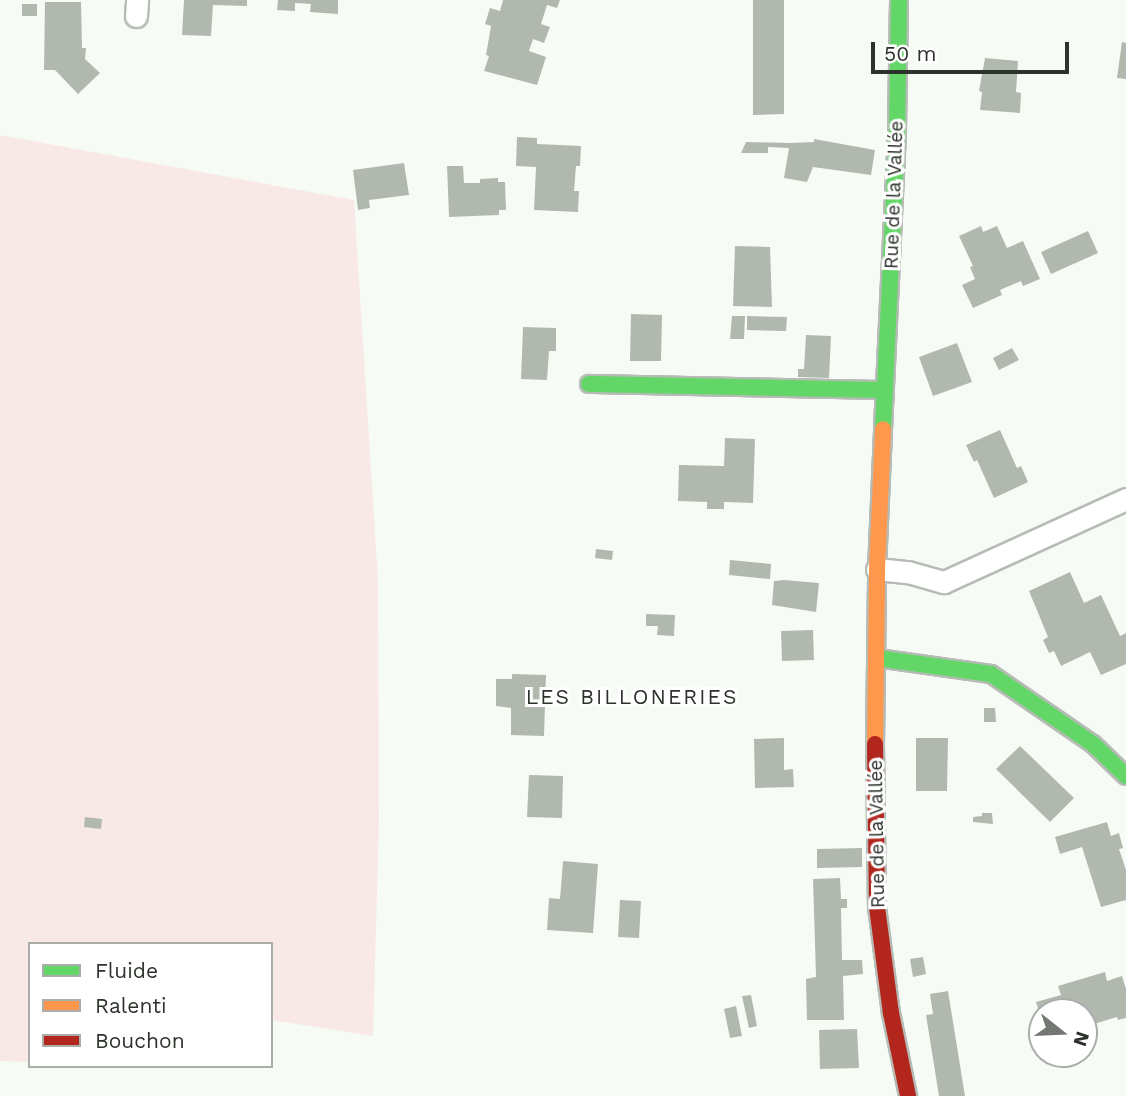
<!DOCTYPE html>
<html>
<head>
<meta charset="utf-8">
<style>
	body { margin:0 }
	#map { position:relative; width:1126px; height:1096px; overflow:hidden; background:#f6fcf5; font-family:"Work Sans",sans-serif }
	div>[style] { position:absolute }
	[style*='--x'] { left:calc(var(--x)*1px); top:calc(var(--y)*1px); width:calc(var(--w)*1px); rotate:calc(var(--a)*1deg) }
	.green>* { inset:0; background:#f9e9e6 }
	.building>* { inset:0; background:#b1b9af }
	.roads { filter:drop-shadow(2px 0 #b6bcb5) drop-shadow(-2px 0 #b6bcb5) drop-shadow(0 2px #b6bcb5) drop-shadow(0 -2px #b6bcb5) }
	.street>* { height:21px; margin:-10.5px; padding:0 10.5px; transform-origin:10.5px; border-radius:10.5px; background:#fefffe }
	.fast>* { height:16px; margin:-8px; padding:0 8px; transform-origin:8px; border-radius:8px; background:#63d668 }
	.slow>* { height:16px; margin:-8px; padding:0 8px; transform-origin:8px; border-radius:8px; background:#ff974d }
	.jam>* { height:16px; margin:-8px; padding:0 8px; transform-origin:8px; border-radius:8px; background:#b3261e }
	span { translate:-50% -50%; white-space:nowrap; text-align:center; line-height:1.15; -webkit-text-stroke:6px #fff; paint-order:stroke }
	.street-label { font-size:19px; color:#2c332b }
	.neighbourhood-label { font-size:21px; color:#2c332b; letter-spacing:2px }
	.legend { position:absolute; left:28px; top:942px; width:245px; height:126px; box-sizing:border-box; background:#fff; border:2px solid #abadaa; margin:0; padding:9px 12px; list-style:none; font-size:21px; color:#2c332b }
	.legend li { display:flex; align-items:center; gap:14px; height:35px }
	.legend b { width:35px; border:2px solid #abadaa }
	.north { position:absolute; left:1028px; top:998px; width:70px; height:70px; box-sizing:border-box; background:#fff; border:2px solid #abadaa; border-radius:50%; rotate:108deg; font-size:19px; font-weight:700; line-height:28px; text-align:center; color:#2c332b }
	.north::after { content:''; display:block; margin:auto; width:24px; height:32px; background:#737972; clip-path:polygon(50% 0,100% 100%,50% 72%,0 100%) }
	.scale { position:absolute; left:871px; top:42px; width:198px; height:32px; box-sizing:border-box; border:4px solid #2c332b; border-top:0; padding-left:9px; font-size:21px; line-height:24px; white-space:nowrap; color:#2c332b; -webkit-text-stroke:5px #fff; paint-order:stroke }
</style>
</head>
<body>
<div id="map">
	<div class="green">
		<div style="clip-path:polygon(0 135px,354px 200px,378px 580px,379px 824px,373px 1036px,271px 1020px,271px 944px,30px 944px,30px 1062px,0 1061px)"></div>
	</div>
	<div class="building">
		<div style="clip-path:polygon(184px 0,247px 0,247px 6px,213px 5px,211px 36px,182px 35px)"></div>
		<div style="clip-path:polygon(278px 0,338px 0,338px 14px,310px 12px,311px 4px,295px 3px,295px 11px,277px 10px)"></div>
		<div style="clip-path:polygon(503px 0,560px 0,557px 8px,547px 5px,541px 24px,550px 27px,544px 43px,533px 39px,529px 51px,546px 57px,537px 85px,484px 71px,489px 56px,486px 55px,491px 26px,485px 24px,490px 8px,500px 11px)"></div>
		<div style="clip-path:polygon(753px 0,784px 0,784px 114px,753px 115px)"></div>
		<div style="clip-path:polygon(45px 2px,81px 2px,82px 48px,86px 48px,85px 59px,100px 73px,78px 94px,55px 70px,44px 70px)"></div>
		<div style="clip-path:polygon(22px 4px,37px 4px,37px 16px,22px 16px)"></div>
		<div style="clip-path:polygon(1122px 42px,1126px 43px,1126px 79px,1117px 78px)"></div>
		<div style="clip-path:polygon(985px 58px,1018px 61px,1016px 92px,1021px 93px,1020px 113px,980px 110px,982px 92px,979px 91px)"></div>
		<div style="clip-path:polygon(517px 137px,537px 138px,537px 144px,581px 146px,580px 166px,576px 166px,574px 191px,579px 191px,578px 212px,534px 210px,536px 167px,516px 166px)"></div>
		<div style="clip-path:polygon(814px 139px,875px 150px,871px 175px,813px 167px,807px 182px,784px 178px,789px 148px,768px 147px,768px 153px,741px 153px,746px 142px,790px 143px,814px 142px)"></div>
		<div style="clip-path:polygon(404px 163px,409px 195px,369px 200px,370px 208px,358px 210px,353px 170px)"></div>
		<div style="clip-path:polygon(447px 166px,463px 166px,464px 183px,480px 183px,480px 179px,498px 178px,498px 182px,505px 182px,506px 210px,499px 210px,499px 215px,449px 217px)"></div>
		<div style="clip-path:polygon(981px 226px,983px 232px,997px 226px,1007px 248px,1023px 241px,1040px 279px,1023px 286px,1021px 281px,1000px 290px,1002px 295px,973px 308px,962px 285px,975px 279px,970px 267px,973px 266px,959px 236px)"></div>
		<div style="clip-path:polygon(1088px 231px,1098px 253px,1051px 274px,1041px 252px)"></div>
		<div style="clip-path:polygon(735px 246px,770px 247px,772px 307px,733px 306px)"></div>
		<div style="clip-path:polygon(631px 314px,662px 315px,661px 361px,630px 361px)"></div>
		<div style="clip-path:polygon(732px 316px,745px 316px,744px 339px,730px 339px)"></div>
		<div style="clip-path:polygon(747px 316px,787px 317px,786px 331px,747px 330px)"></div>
		<div style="clip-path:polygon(523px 327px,556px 328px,556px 351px,549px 351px,547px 380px,521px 379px)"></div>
		<div style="clip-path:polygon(806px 335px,831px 336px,829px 378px,798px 377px,798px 369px,804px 369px)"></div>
		<div style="clip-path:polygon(957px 343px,972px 382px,933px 396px,919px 357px)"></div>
		<div style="clip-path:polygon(1012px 348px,1019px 360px,999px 370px,993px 358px)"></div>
		<div style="clip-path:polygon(1000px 430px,1017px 468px,1021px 466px,1028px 482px,994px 498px,977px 460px,974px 462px,966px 445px)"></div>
		<div style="clip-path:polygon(725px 438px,755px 439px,753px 503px,724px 502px,724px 509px,707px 509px,707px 502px,678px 501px,679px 465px,724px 466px)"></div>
		<div style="clip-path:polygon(596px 549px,613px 551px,612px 560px,595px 558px)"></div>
		<div style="clip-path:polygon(730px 560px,771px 564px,770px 579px,729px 575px)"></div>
		<div style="clip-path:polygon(1070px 572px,1084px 603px,1101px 595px,1120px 636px,1126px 633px,1126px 664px,1101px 675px,1090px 652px,1061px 666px,1054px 651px,1049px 653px,1043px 640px,1048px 637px,1029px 591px)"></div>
		<div style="clip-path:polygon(784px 580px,819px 583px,816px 612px,772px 605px,774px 581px)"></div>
		<div style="clip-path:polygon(646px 614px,675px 615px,674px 636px,657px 635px,658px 626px,646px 626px)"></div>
		<div style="clip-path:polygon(813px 630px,814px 660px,782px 661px,781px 631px)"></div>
		<div style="clip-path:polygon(512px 674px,546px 675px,544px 736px,511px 735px,511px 708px,496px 706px,496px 679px,512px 679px)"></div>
		<div style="clip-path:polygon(984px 708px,995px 708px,996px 722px,984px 722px)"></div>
		<div style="clip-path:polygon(784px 738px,784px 770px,793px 769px,794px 787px,755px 788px,754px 739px)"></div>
		<div style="clip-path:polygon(916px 738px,948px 738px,947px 791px,916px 791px)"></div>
		<div style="clip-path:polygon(1020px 746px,1074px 798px,1050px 822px,996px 769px)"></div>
		<div style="clip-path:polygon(529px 775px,563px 776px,562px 818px,527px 817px)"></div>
		<div style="clip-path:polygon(982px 813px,992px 813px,993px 824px,973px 822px,973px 817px,982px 816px)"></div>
		<div style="clip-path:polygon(85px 817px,102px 819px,101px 829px,84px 827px)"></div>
		<div style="clip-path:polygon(1107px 822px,1111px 836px,1119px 833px,1123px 848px,1119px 849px,1126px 870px,1126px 900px,1101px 907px,1082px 847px,1060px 854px,1055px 837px)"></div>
		<div style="clip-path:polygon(862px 848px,862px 867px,817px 868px,817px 849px)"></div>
		<div style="clip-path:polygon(563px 861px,598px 864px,593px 933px,547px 930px,549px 898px,560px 899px)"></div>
		<div style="clip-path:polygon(840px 878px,841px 899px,847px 899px,847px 908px,841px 908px,842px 960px,862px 960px,863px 974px,843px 976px,844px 1020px,807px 1020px,806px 979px,816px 977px,813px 879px)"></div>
		<div style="clip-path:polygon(620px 900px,641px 901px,639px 938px,618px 937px)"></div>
		<div style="clip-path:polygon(923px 957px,926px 974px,913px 977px,910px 959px)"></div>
		<div style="clip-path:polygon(1105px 972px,1107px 981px,1122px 976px,1126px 989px,1126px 1018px,1118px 1020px,1117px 1017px,1084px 1027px,1084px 1012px,1042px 1012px,1041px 1018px,1036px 1002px,1061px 995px,1058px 986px)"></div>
		<div style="clip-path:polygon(948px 991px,965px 1096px,939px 1096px,926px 1015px,933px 1014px,930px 994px)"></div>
		<div style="clip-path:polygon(751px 995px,757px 1026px,749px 1028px,742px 996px)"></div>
		<div style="clip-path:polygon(736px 1006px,742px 1036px,730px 1038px,724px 1009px)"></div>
		<div style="clip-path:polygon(857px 1029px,859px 1068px,820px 1069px,819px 1030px)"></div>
	</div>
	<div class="roads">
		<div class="street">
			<div style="--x:136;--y:16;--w:16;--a:-86"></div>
			<div style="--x:877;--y:569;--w:31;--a:6"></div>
			<div style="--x:908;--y:572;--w:37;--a:16"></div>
			<div style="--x:944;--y:582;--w:200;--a:-24.5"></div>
		</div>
		<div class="fast">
			<div style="--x:589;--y:384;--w:296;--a:1.2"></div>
			<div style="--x:883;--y:429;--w:300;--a:-87.3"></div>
			<div style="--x:897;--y:129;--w:129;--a:-89.1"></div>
			<div style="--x:877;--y:658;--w:115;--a:8"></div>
			<div style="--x:991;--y:674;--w:124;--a:34.5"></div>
			<div style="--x:1093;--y:744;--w:46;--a:44.1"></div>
		</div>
		<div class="slow">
			<div style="--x:875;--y:744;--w:175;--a:-89.3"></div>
			<div style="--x:877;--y:569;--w:140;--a:-87.5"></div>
		</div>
		<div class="jam">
			<div style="--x:875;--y:744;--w:163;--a:89.3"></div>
			<div style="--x:877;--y:907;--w:107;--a:82.5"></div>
			<div style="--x:891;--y:1013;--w:85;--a:78.4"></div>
		</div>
	</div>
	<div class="street-label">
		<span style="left:894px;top:195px;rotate:-88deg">Rue de la Vallée</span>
		<span style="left:877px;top:834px;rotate:-91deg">Rue de la Vallée</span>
	</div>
	<div class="neighbourhood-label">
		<span style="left:632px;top:697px">LES BILLONERIES</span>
	</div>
	<ul class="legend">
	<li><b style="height:9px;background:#63d668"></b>Fluide</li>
	<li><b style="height:9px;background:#ff974d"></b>Ralenti</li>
	<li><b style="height:9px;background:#b3261e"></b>Bouchon</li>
	</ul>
	<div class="north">N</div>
	<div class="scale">50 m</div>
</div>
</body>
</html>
